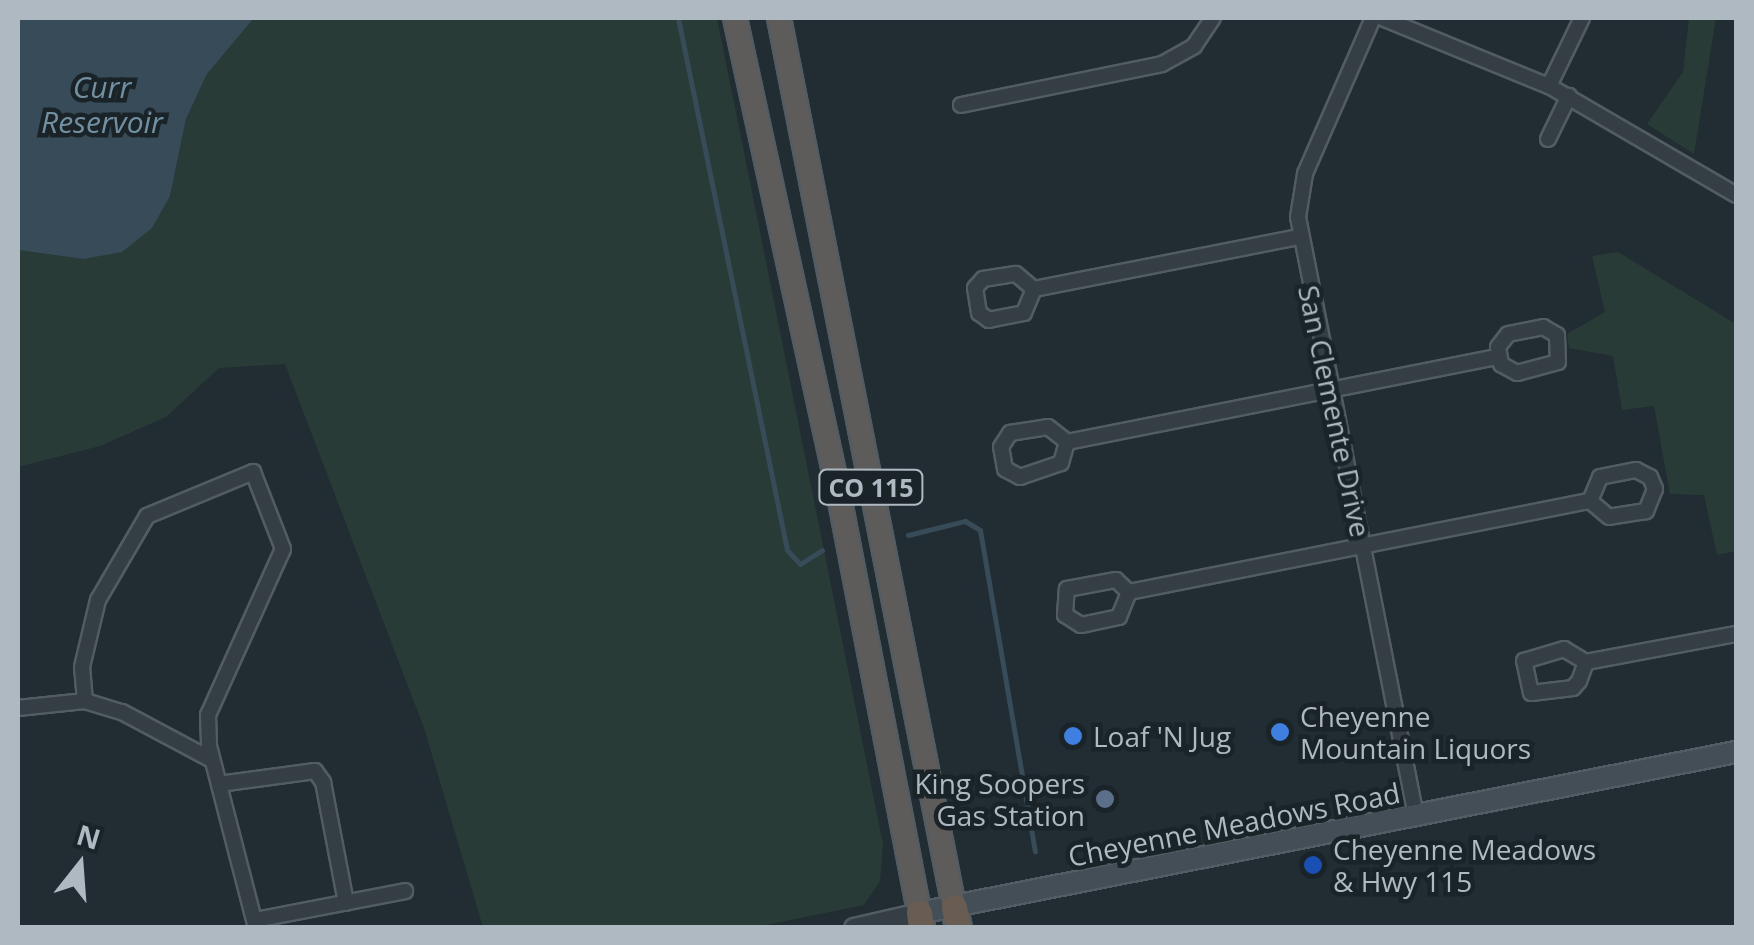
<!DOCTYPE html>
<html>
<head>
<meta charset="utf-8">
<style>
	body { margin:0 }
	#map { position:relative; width:1754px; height:945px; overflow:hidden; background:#212c33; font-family:"Open Sans",sans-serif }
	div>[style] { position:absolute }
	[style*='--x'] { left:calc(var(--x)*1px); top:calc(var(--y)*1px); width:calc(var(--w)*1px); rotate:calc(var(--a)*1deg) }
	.green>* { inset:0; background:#293b37 }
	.water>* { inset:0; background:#374b58 }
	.stream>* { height:5px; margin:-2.5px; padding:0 2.5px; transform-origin:2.5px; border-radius:2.5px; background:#374b58 }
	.roads { filter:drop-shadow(2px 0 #525c62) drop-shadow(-2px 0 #525c62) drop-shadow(0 2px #525c62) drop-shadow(0 -2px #525c62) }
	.minor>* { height:14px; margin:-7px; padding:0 7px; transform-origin:7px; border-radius:7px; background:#343e44 }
	.tertiary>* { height:18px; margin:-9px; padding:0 9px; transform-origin:9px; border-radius:9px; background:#343e44 }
	.secondary>* { height:20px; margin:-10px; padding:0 10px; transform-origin:10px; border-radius:10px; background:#434e56 }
	.trunk>* { height:22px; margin:-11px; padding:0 11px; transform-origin:11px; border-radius:11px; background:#5e5c5b }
	.motorway>* { height:25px; margin:-12.5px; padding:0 12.5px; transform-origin:12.5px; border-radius:12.5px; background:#695c52 }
	.dots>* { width:28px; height:28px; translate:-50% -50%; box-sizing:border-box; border:5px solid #1a2328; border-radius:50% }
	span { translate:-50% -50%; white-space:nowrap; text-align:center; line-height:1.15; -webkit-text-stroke:9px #1a2328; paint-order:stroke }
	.shield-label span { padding:2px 8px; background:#1a2328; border:2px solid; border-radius:8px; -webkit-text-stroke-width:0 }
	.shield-label { font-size:25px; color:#afb9c1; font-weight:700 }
	.street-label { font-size:28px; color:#afb9c1 }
	.poi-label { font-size:28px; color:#afb9c1 }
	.left { translate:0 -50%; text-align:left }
	.right { translate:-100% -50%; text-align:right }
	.water-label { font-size:30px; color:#7290a1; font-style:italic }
	.frame { position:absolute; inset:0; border:20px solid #afb9c1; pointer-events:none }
	.north { position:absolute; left:30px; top:815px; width:100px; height:100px; -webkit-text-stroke:8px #1a2328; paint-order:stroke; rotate:17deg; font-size:28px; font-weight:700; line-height:40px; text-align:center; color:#afb9c1 }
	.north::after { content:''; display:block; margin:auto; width:35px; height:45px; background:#afb9c1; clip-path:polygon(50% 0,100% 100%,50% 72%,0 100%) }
</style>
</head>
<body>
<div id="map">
	<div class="green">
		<div style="clip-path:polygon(254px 18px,717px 18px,883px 844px,880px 881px,864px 905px,756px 927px,483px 927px,424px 728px,285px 364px,219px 368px,166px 417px,100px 446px,18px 467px,18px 250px,83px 259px,170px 196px,186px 119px,207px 74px)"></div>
		<div style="clip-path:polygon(1689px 18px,1716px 18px,1694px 154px,1647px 124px,1683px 72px)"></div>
		<div style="clip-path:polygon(1618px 252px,1736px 324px,1736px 551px,1717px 555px,1704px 495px,1670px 494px,1654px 406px,1622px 410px,1613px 356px,1569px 348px,1567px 334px,1605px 312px,1592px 256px)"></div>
	</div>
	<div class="water">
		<div style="clip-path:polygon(18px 18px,254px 18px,207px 74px,186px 119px,170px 196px,152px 228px,122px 252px,83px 259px,18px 250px)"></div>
	</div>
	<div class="stream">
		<div style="--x:678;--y:18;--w:543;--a:78.42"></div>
		<div style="--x:787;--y:550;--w:19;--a:47"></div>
		<div style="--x:800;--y:564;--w:26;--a:-32"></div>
		<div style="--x:908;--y:535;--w:59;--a:-13.8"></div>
		<div style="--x:965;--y:521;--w:17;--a:31"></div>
		<div style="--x:980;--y:530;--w:326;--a:80.3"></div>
	</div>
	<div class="roads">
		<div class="minor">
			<div style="--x:1373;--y:18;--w:170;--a:113.6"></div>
			<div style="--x:1305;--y:174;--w:44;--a:99.2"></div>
			<div style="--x:1298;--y:217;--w:611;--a:78.86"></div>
			<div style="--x:1382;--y:18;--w:180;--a:22.2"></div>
			<div style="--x:1549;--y:86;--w:216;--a:30.2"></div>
			<div style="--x:1549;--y:86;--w:76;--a:-64.1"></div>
			<div style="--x:961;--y:105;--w:205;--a:-11.5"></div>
			<div style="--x:1162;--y:64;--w:37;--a:-29"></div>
			<div style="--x:1194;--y:46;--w:34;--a:-56"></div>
			<div style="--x:1548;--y:139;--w:48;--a:-64"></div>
			<div style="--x:1016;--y:274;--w:23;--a:40"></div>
			<div style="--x:1034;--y:289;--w:26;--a:113"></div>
			<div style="--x:1024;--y:313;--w:36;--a:169"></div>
			<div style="--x:989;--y:320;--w:12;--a:-145"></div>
			<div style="--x:979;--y:313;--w:25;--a:-99"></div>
			<div style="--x:975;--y:288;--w:12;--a:-48"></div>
			<div style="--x:983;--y:279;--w:33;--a:-9"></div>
			<div style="--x:1034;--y:289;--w:271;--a:-11.1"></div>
			<div style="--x:1543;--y:327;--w:16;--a:30"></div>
			<div style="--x:1557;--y:335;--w:27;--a:88"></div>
			<div style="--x:1558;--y:362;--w:42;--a:165"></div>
			<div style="--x:1517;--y:373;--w:18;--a:-151"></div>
			<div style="--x:1501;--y:364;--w:17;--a:-100"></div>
			<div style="--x:1498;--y:347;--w:16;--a:-52"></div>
			<div style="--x:1508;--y:334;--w:36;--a:-11"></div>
			<div style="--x:1048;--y:427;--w:24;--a:38"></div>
			<div style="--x:1067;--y:442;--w:22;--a:106"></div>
			<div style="--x:1061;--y:463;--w:43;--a:161.1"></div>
			<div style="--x:1020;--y:477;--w:17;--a:-152"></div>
			<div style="--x:1005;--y:469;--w:22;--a:-100"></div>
			<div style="--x:1001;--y:447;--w:17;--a:-57"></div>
			<div style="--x:1010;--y:433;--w:38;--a:-9"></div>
			<div style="--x:1067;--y:442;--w:438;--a:-11.2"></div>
			<div style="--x:1636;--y:470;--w:16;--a:27"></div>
			<div style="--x:1650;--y:477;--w:13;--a:67"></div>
			<div style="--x:1655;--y:489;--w:24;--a:112"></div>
			<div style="--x:1646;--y:511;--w:37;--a:171"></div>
			<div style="--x:1609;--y:517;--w:25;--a:-140"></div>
			<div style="--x:1590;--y:501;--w:26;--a:-67"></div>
			<div style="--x:1600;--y:477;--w:37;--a:-11"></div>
			<div style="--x:1116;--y:580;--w:18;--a:43"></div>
			<div style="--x:1129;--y:592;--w:27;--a:112"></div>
			<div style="--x:1119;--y:617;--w:39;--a:168"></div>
			<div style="--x:1081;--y:625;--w:19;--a:-148"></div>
			<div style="--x:1065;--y:615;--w:26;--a:-86"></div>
			<div style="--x:1067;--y:589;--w:50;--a:-10.4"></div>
			<div style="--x:1129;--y:592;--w:470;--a:-11.2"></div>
			<div style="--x:1564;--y:649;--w:26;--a:31"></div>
			<div style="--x:1586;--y:662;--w:20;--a:110"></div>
			<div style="--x:1579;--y:681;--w:9;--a:131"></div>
			<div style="--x:1573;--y:688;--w:42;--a:173.2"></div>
			<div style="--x:1531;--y:693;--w:33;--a:-102"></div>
			<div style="--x:1524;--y:661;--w:42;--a:-16.7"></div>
			<div style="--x:1586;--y:662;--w:153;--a:-10.6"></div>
			<div style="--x:85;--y:701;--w:39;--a:17"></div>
			<div style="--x:122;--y:712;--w:102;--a:28.1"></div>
			<div style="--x:18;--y:708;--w:67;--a:-6"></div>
			<div style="--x:85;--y:701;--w:34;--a:-95"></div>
			<div style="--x:82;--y:667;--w:69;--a:-76.6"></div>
			<div style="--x:98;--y:600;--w:97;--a:-59.7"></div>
			<div style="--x:147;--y:516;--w:115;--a:-22.5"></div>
			<div style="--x:253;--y:472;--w:83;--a:68.7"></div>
			<div style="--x:283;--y:549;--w:182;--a:114.3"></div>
			<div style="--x:208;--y:715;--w:31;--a:88"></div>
			<div style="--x:209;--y:746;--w:188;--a:75.5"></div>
			<div style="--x:219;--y:784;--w:97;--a:-7.7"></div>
			<div style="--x:315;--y:771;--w:14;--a:54"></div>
			<div style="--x:323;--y:782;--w:123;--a:79.2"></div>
			<div style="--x:255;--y:920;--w:153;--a:-10.9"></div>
		</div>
		<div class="tertiary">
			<div style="--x:854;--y:928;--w:67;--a:-13"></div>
		</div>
		<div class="secondary">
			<div style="--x:919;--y:913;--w:833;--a:-11.15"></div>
		</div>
		<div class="trunk">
			<div style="--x:735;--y:18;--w:468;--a:77.7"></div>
			<div style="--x:835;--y:475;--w:446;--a:79.1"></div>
			<div style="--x:779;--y:18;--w:906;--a:78.86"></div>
		</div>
		<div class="motorway">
			<div style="--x:954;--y:907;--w:21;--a:79"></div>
			<div style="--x:919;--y:913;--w:15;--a:82"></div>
		</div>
	</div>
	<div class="dots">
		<div style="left:1280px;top:732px;background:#3f7fe0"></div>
		<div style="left:1073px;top:736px;background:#3f7fe0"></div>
		<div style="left:1105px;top:799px;background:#5c6f8a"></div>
		<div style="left:1313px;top:865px;background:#1a4fb4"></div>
	</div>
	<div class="shield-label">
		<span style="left:871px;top:487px">CO 115</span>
	</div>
	<div class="street-label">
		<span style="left:1335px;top:411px;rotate:78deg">San Clemente Drive</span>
		<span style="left:1234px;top:824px;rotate:-11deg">Cheyenne Meadows Road</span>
	</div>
	<div class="poi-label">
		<span class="left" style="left:1300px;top:732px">Cheyenne<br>Mountain Liquors</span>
		<span class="left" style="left:1093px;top:736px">Loaf 'N Jug</span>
		<span class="right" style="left:1085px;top:799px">King Soopers<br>Gas Station</span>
		<span class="left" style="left:1333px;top:865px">Cheyenne Meadows<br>&amp; Hwy 115</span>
	</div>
	<div class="water-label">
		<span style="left:102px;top:104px">Curr<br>Reservoir</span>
	</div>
	<div class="frame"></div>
	<div class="north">N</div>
</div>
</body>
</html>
